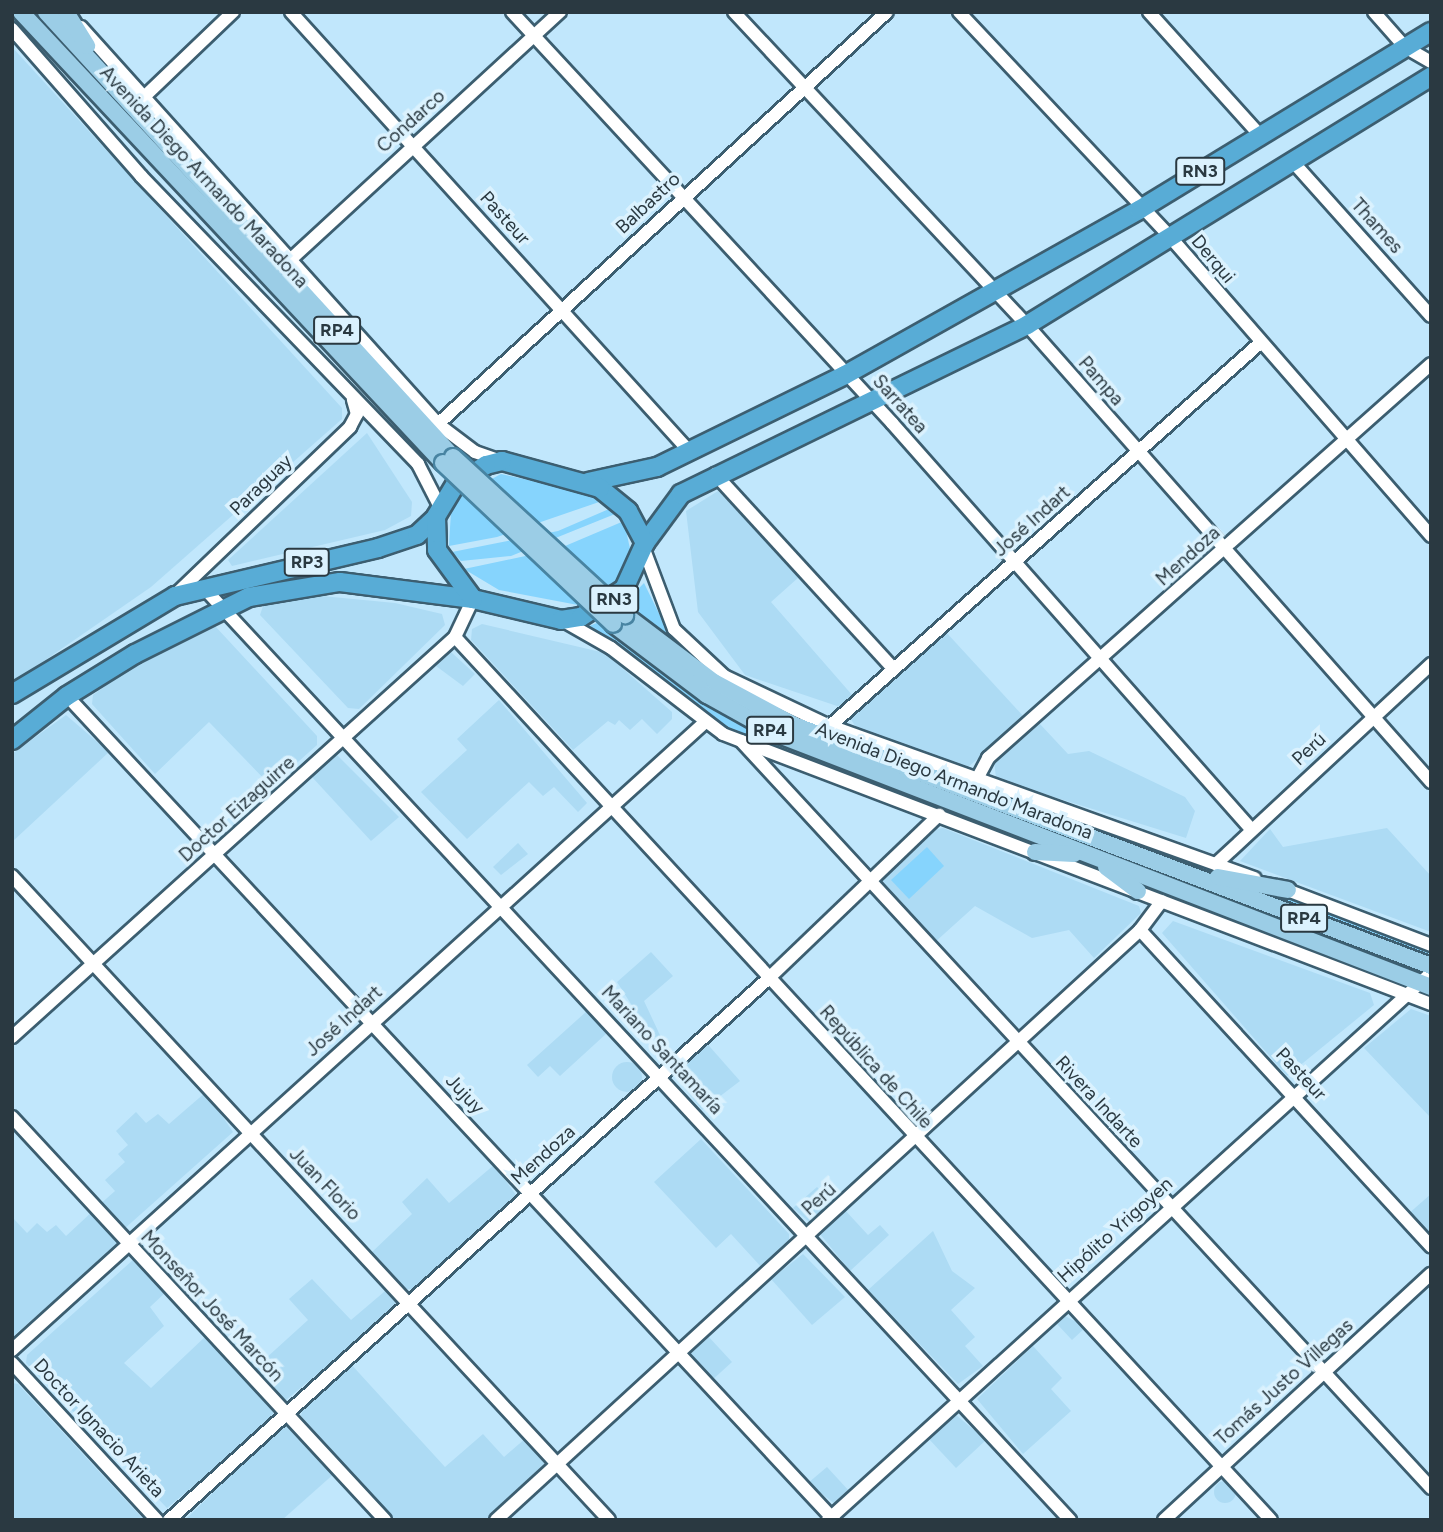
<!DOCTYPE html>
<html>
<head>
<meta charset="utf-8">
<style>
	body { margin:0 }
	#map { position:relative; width:1443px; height:1532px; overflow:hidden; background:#c1e7fc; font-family:Figtree,sans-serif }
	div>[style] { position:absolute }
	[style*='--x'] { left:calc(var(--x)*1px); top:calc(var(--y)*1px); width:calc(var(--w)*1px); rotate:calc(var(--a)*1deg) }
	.built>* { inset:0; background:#addbf4 }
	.round { border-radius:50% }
	.green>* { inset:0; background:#86d4fd }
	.roads { filter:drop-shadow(2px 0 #3c5e70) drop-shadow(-2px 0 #3c5e70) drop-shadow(0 2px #3c5e70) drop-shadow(0 -2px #3c5e70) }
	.minor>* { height:12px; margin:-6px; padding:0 6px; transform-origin:6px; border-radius:6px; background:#fff }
	.major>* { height:16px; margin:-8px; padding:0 8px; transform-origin:8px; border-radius:8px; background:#9bcde6 }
	.highway>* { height:18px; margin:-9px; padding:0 9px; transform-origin:9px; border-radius:9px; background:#58acd6 }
	.bridges { filter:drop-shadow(2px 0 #4884a2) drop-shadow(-2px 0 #4884a2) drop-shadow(0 2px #4884a2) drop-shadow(0 -2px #4884a2) }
	.major-bridge>* { height:16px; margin:-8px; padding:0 8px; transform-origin:8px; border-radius:8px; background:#9bcde6 }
	span { translate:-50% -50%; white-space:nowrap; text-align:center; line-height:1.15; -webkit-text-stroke:7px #dbf2fe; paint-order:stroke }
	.shield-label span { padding:2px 5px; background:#dbf2fe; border:2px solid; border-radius:5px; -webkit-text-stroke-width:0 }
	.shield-label { font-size:18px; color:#2a3941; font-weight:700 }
	.street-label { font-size:19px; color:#2a3941 }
	.frame { position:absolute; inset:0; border:14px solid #2a3941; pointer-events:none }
</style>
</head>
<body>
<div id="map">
	<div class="built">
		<div style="clip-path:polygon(12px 47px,342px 408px,342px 419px,151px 587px,12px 683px)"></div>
		<div style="clip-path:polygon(367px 433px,412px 502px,411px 516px,385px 530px,232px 566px,228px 560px)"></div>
		<div style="clip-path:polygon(718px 491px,799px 577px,771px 602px,853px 696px,840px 707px,745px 675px,698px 612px,686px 511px)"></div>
		<div style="clip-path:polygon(301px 594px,395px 603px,442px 614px,445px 625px,359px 709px,348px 708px,260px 615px,263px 606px)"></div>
		<div style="clip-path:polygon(482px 624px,605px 653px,672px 712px,672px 719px,657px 734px,642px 719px,630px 730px,619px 720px,615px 725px,608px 721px,573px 750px,471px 640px,472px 629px)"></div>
		<div style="clip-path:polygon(205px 625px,215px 626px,317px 736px,317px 745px,271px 786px,209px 722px,155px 774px,92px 704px,93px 695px,158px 648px)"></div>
		<div style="clip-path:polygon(945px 631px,1025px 718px,967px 768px,857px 729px,850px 718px)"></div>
		<div style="clip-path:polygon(451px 652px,475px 674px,463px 686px,436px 666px)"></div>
		<div style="clip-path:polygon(499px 700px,587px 803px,578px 812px,554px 787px,543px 796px,529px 782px,467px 839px,421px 792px,467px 750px,457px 739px)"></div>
		<div style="clip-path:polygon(66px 715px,109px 752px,12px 842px,12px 754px)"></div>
		<div style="clip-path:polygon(1039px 723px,1068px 754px,1089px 751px,1185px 797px,1195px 811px,1186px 838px,996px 779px,994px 759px)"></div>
		<div style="clip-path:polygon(337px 755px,399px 817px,371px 841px,312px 777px)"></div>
		<div style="clip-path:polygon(943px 828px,1139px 906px,1141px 913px,1094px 958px,1069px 930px,1032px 938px,975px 906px,934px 943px,880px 882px,933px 830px)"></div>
		<div style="clip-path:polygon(1387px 828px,1431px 876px,1431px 932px,1240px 861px,1270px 829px,1283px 847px)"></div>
		<div style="clip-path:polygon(518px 843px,528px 854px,501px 875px,493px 867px)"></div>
		<div style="clip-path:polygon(1173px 921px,1370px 993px,1374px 1005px,1287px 1076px,1162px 933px)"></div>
		<div style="clip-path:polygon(651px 952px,673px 976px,644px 1001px,666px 1048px,659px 1048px,617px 982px)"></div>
		<div style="clip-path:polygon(1411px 1009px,1431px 1016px,1431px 1118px,1364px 1048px)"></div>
		<div style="clip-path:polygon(587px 1011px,607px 1033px,560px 1076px,550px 1066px,538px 1077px,527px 1065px)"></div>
		<div style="clip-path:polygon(703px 1039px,740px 1081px,702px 1110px,671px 1072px)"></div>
		<div class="round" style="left:612px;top:1062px;width:30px;height:30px"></div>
		<div style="clip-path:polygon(206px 1092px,233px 1132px,123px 1230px,98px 1206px,115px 1191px,105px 1180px,125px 1162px,118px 1154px,128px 1145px,116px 1131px,136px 1112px,146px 1123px,158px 1114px,169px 1124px)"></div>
		<div style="clip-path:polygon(701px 1139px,789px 1234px,789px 1246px,763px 1269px,731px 1234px,716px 1248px,654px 1182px)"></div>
		<div style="clip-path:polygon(494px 1165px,516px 1195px,413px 1289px,404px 1289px,371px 1253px,412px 1214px,402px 1202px,427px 1178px,449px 1203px)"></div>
		<div style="clip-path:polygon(817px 1187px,833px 1204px,809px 1222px,793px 1208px)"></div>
		<div style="clip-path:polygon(1431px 1194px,1431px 1241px,1407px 1215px)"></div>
		<div style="clip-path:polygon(844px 1209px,868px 1235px,880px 1225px,889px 1235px,850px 1271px,820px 1234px)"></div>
		<div style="clip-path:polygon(94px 1210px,118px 1240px,116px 1247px,12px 1337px,12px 1217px,27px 1233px,37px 1223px,47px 1232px,56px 1225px,66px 1236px)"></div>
		<div style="clip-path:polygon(933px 1231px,952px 1271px,975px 1288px,951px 1310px,975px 1337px,965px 1346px,983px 1366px,958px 1384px,868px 1290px)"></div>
		<div style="clip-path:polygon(803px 1254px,845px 1297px,812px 1325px,771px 1279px)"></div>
		<div style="clip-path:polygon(134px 1259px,167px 1291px,150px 1307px,164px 1326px,124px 1363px,151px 1388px,207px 1335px,274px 1408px,271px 1422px,167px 1508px,26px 1363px,27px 1355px)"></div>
		<div style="clip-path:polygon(312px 1279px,351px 1320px,391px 1286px,400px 1305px,286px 1400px,253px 1370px,308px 1320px,289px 1299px)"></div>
		<div style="clip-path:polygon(1065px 1316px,1086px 1327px,1072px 1340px,1057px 1324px)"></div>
		<div style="clip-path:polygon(707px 1335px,732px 1362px,710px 1382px,688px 1357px)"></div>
		<div style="clip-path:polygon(1033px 1346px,1062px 1378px,1051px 1389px,1071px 1411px,1023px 1454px,977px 1399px)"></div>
		<div style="clip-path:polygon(349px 1362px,445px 1467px,483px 1434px,504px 1457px,526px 1438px,544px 1459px,544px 1469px,488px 1520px,392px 1520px,301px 1416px,304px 1404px)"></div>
		<div style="clip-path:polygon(12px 1383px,18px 1384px,144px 1520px,12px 1520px)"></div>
		<div style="clip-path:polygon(956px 1415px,986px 1440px,956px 1468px,928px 1438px)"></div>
		<div style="clip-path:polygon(284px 1423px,336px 1472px,282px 1520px,185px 1520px)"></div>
		<div style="clip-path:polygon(827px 1467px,850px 1492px,835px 1504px,808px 1483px)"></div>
		<div class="round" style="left:1214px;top:1481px;width:22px;height:22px"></div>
	</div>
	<div class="green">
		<div style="clip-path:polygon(501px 474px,583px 492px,602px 501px,497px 537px,449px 546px,451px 511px,460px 496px)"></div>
		<div style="clip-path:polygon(609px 509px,615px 514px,511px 556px,461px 561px,452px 552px,558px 531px)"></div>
		<div style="clip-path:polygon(624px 521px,632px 558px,626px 572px,611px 593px,578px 605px,499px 590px,464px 569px,558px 549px)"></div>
		<div style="clip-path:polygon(644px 583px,668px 632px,742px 694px,805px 723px,1226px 874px,1154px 855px,807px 727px,740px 694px,632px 617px,609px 634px,738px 724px,1053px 851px,725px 729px,587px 627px,611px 617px)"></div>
		<div style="clip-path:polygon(982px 806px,1045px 826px,1408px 965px,1405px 968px)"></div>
		<div style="clip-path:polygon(927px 847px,944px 866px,909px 899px,891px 880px)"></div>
		<div style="clip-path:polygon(1237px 885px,1314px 905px,1430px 953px,1426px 955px)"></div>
	</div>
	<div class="roads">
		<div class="minor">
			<div style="--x:291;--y:12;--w:593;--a:47.8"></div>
			<div style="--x:512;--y:12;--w:560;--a:47.24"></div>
			<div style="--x:892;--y:423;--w:542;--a:48.52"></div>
			<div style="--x:734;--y:12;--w:429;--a:46.9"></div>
			<div style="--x:1027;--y:325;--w:610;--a:48.52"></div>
			<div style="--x:959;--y:12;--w:311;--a:46.8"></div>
			<div style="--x:1172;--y:239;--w:394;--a:48.9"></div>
			<div style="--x:1149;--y:12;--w:164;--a:48"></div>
			<div style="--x:1374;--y:12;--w:47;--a:48.5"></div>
			<div style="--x:1405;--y:47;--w:30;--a:30"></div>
			<div style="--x:81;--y:27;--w:534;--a:48.04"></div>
			<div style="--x:438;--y:424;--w:46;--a:37.1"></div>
			<div style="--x:475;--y:452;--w:28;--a:19"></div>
			<div style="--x:12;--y:29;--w:196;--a:48.7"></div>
			<div style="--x:141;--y:176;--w:400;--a:46.1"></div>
			<div style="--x:418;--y:464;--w:51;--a:62.9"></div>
			<div style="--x:144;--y:97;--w:123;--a:-43.7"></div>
			<div style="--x:1294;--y:163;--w:205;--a:48.2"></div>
			<div style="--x:289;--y:261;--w:368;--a:-42.6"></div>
			<div style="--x:438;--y:424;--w:609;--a:-42.54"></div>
			<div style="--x:715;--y:474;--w:263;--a:47.5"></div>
			<div style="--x:645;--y:552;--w:82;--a:69.4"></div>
			<div style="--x:674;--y:629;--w:69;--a:43.2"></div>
			<div style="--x:724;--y:676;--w:117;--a:25.3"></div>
			<div style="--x:830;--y:726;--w:451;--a:19.7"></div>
			<div style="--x:203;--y:587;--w:1274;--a:47.1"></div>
			<div style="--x:175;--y:595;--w:243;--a:-43.8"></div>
			<div style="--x:350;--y:427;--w:15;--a:-62"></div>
			<div style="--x:357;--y:414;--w:15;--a:-106"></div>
			<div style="--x:562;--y:620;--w:56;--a:29.7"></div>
			<div style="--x:611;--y:648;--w:141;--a:37.5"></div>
			<div style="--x:723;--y:734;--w:758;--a:20.87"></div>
			<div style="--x:455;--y:637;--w:1202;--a:47.26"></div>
			<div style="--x:67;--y:696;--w:1126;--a:47.05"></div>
			<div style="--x:830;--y:726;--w:576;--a:-41.69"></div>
			<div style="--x:741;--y:741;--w:1017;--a:47.27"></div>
			<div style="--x:977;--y:779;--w:24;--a:-62"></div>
			<div style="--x:988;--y:758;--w:593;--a:-41.65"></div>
			<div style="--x:1216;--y:864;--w:294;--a:-42.9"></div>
			<div style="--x:12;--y:876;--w:878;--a:47.17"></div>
			<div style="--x:1282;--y:888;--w:160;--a:20.9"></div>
			<div style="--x:1140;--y:930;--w:430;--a:47.4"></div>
			<div style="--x:12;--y:1037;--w:597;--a:-42.08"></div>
			<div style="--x:455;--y:637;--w:42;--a:-64.7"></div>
			<div style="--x:12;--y:1117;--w:549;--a:47.21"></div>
			<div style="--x:12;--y:1350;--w:932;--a:-42.17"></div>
			<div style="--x:12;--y:1363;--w:214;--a:47.3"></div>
			<div style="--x:169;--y:1520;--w:809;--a:-42.09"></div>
			<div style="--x:769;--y:978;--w:236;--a:-43.8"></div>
			<div style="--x:496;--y:1520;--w:873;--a:-42.49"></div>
			<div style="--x:1140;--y:930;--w:36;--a:-53"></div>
			<div style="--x:828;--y:1520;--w:814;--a:-42.21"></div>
			<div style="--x:1164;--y:1520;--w:363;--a:-42.7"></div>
		</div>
		<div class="major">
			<div style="--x:21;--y:12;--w:618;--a:46.9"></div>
			<div style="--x:46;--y:12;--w:603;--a:47.55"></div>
			<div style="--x:66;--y:12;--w:40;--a:58"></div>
			<div style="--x:625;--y:615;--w:111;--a:37"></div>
			<div style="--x:714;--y:682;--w:91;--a:28.3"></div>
			<div style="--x:794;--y:725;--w:681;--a:20.72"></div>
			<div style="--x:613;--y:624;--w:118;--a:37.1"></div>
			<div style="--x:707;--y:695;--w:82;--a:29.1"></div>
			<div style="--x:779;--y:735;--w:699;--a:21.13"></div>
			<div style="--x:1035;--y:852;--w:39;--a:3"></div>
			<div style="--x:1106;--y:867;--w:40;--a:37"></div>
			<div style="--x:1218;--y:877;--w:71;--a:10.5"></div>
		</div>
		<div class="highway">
			<div style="--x:588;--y:482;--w:71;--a:-12.3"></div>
			<div style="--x:657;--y:467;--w:209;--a:-26.1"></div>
			<div style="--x:845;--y:375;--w:337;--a:-29.3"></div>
			<div style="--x:1139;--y:210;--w:342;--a:-31.4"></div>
			<div style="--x:645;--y:543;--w:61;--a:-53.7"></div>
			<div style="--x:681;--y:494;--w:385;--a:-26"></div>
			<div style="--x:1027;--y:325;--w:475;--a:-31.6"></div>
			<div style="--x:12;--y:694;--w:190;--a:-31"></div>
			<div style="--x:175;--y:596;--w:209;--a:-13.3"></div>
			<div style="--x:378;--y:548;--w:41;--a:-18.4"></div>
			<div style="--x:417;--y:535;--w:26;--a:-43"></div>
			<div style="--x:12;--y:740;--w:70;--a:-38.7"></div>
			<div style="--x:67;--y:696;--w:80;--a:-31.7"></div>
			<div style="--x:135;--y:654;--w:127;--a:-26.6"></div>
			<div style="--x:249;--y:597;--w:92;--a:-9.4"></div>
			<div style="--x:340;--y:582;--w:134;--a:7.3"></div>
			<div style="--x:473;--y:599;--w:90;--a:13.4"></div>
			<div style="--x:561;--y:620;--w:20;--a:-9"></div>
			<div style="--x:581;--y:617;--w:51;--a:-33.1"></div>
			<div style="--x:624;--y:589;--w:51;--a:-65.5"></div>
			<div style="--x:645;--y:543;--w:36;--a:-118"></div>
			<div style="--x:628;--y:511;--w:36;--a:-141"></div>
			<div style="--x:600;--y:488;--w:102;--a:-164.6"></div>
			<div style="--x:502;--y:461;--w:16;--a:166"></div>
			<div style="--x:486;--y:465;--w:37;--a:147"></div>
			<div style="--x:455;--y:485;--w:37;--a:121"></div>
			<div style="--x:436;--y:517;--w:33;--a:88"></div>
			<div style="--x:437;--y:550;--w:61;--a:53.7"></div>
		</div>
	</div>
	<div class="bridges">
		<div class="major-bridge">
			<div style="--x:453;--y:457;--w:234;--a:42.6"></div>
			<div style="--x:443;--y:463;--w:234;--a:43.4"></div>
		</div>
	</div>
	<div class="shield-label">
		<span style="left:1200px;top:171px">RN3</span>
		<span style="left:337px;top:330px">RP4</span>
		<span style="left:307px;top:562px">RP3</span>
		<span style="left:614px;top:599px">RN3</span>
		<span style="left:770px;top:730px">RP4</span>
		<span style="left:1304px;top:918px">RP4</span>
	</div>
	<div class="street-label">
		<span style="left:411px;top:121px;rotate:-42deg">Condarco</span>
		<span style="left:204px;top:177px;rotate:47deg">Avenida Diego Armando Maradona</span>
		<span style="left:648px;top:203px;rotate:-43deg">Balbastro</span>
		<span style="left:505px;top:218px;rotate:48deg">Pasteur</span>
		<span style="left:1377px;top:226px;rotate:48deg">Thames</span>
		<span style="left:1213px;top:259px;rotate:50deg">Derqui</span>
		<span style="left:1101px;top:381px;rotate:49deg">Pampa</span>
		<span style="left:900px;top:404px;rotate:48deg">Sarratea</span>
		<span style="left:261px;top:485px;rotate:-44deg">Paraguay</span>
		<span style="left:1032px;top:521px;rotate:-42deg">José Indart</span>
		<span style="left:1188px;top:556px;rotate:-42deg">Mendoza</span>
		<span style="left:1309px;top:749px;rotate:-43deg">Perú</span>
		<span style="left:954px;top:781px;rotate:21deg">Avenida Diego Armando Maradona</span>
		<span style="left:237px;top:809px;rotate:-42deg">Doctor Eizaguirre</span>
		<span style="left:344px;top:1021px;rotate:-42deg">José Indart</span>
		<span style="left:662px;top:1050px;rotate:47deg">Mariano Santamaría</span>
		<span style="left:876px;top:1067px;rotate:48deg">República de Chile</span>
		<span style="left:1301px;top:1074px;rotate:47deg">Pasteur</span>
		<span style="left:465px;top:1094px;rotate:47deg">Jujuy</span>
		<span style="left:1099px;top:1102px;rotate:47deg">Rivera Indarte</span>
		<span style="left:543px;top:1155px;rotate:-42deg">Mendoza</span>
		<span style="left:325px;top:1184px;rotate:46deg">Juan Florio</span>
		<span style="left:819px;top:1199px;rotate:-42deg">Perú</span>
		<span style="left:1115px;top:1230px;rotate:-42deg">Hipólito Yrigoyen</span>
		<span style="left:212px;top:1306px;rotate:47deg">Monseñor José Marcón</span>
		<span style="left:1284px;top:1382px;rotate:-42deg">Tomás Justo Villegas</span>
		<span style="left:99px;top:1428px;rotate:47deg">Doctor Ignacio Arieta</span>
	</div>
	<div class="frame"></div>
</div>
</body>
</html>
